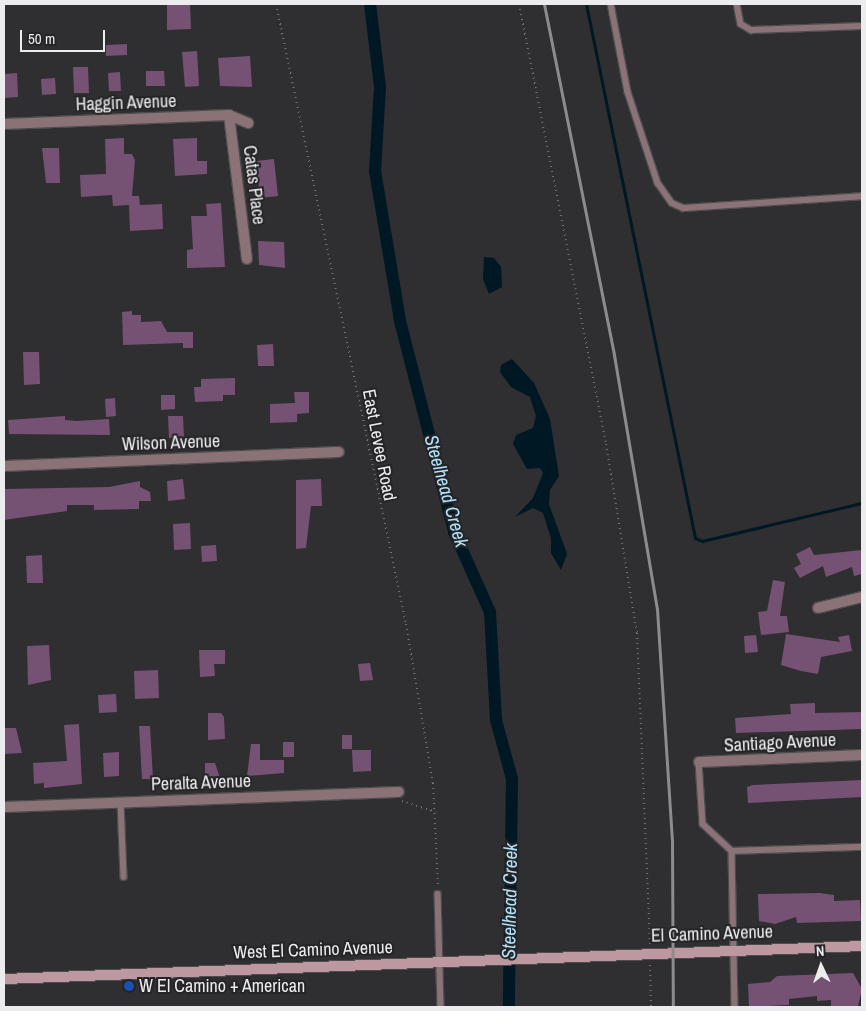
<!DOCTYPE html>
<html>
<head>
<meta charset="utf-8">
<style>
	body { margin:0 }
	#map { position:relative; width:866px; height:1011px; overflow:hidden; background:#2f2e30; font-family:"Archivo Narrow",sans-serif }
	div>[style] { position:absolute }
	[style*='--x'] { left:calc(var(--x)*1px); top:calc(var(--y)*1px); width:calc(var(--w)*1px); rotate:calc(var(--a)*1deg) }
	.water>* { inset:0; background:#001824 }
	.stream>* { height:3px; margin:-1.5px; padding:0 1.5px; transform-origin:1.5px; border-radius:1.5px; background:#001824 }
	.canal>* { height:12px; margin:-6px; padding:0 6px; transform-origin:6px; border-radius:6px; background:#001824 }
	.building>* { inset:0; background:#755174 }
	.path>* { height:2px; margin-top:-1px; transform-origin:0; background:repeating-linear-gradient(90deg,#737274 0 1px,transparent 0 5px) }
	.roads { filter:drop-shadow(1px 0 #4d4c4e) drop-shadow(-1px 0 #4d4c4e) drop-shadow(0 1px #4d4c4e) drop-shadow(0 -1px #4d4c4e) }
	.lane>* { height:5.5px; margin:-2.75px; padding:0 2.75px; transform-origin:2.75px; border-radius:2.75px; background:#8a7277 }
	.street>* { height:10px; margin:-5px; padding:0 5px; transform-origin:5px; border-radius:5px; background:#8a7277 }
	.secondary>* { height:10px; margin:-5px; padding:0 5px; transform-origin:5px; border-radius:5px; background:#be98a0 }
	.rail>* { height:3px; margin:-1.5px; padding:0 1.5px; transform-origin:1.5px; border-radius:1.5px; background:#8c8b8d }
	.dots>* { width:14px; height:14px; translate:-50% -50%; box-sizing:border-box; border:2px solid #252426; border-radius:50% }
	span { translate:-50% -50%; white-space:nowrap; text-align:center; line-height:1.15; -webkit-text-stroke:4px #252426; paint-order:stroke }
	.street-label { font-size:18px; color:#ecebed }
	.poi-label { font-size:18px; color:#ecebed }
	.left { translate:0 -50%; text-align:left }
	.water-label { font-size:19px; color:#b2e2f9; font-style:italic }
	.frame { position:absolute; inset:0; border:5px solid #ecebed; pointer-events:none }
	.north { position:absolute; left:796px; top:941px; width:50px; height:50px; -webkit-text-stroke:4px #252426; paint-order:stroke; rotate:357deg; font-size:14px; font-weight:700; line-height:20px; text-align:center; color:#ecebed }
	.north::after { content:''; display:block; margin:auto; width:18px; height:22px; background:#ecebed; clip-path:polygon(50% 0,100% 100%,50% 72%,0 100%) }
	.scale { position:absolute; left:20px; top:30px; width:85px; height:22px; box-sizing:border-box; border:2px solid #ecebed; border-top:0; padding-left:6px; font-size:15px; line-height:18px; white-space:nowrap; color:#ecebed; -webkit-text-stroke:4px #252426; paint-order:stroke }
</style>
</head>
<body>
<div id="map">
	<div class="water">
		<div style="clip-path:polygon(484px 257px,494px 258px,501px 267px,502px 287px,489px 294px,483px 279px)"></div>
		<div style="clip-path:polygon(512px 359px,534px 383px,550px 419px,559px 476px,550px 490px,549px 504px,567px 554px,561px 570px,551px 553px,551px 538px,543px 513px,533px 508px,515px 517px,533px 498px,543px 473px,540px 468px,527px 469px,513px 444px,516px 435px,533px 428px,536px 416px,530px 397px,511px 387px,500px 372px,501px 365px)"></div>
	</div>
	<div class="stream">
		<div style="--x:586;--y:4;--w:545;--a:78.46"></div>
		<div style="--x:695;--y:538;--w:8;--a:23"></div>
		<div style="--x:702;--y:541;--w:164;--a:-13.4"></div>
	</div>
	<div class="canal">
		<div style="--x:370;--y:4;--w:84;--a:83.1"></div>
		<div style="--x:380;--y:87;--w:84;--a:93.4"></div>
		<div style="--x:375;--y:171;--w:152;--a:80.5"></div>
		<div style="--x:400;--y:321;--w:218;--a:75.6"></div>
		<div style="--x:454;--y:532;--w:88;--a:65.8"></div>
		<div style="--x:490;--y:612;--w:108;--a:86.8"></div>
		<div style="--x:496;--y:720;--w:61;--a:74.8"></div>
		<div style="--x:512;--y:779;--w:228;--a:90.8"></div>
	</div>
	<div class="building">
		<div style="clip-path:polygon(167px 4px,190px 4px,191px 29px,167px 30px)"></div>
		<div style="clip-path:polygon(127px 44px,127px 55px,106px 56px,106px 45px)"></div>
		<div style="clip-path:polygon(197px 51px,199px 86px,185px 87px,182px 52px)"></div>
		<div style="clip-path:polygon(250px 56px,252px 87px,220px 86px,218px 58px)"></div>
		<div style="clip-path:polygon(73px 67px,88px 67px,89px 93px,74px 93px)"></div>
		<div style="clip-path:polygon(146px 71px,164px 71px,165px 86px,146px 86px)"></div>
		<div style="clip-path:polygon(120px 72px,121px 91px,109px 91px,108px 73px)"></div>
		<div style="clip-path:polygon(17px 73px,18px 97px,4px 98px,4px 74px)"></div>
		<div style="clip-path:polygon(55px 78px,56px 94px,42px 95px,41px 79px)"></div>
		<div style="clip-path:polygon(124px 138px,124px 154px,132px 154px,135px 160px,132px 196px,139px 196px,140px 205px,162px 204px,163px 229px,130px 231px,129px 205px,113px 206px,112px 195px,81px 197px,80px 175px,106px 174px,105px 139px)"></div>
		<div style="clip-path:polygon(197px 138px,197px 161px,207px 161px,207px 174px,175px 176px,173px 139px)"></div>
		<div style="clip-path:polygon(42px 148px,59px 148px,60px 183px,46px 183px)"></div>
		<div style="clip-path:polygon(274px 159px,278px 196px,260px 198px,256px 161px)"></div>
		<div style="clip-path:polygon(221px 203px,225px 267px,187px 268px,187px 250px,193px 249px,191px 216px,207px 216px,206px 204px)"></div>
		<div style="clip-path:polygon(258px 241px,284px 242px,285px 268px,259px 265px)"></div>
		<div style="clip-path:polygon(132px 311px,132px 315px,141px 315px,141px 322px,161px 321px,167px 332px,193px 332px,193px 348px,183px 348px,183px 343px,123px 345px,122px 312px)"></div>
		<div style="clip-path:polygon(273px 344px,274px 366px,258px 366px,257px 345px)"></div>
		<div style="clip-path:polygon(23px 352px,39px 352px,40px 384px,24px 385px)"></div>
		<div style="clip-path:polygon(235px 378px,235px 395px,223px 395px,223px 401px,195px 402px,194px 387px,201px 387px,201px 379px)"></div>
		<div style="clip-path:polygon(294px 392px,309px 392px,309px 413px,297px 414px,297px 422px,270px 423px,270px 404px,295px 403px)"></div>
		<div style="clip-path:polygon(161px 395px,175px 395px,175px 409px,161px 410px)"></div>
		<div style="clip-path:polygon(115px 398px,116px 416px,106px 417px,105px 399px)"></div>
		<div style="clip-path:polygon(65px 416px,65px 420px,77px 421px,109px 419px,110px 435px,9px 434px,8px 420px)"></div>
		<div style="clip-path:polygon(168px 416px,183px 416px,184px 438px,169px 438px)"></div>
		<div style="clip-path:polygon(183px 479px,185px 499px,168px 501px,167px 481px)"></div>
		<div style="clip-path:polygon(321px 479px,322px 506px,311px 506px,306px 548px,296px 549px,296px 480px)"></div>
		<div style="clip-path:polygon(140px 481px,140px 487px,150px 492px,151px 501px,139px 501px,139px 509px,94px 510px,94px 505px,67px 505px,67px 511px,4px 520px,4px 489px,109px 487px)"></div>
		<div style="clip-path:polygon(190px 523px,191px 549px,174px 550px,173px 524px)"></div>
		<div style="clip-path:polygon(216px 545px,217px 561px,202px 562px,201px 546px)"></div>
		<div style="clip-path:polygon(810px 547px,814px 555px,862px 550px,862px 574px,854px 576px,852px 567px,826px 577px,823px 566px,800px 578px,794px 568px,801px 564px,796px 554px)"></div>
		<div style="clip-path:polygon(42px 555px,43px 583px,27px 583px,26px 556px)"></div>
		<div style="clip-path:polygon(773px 580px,785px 582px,780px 616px,787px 616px,789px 632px,761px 635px,758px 612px,767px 611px)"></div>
		<div style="clip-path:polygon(786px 634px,840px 642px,838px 637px,849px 635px,852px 651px,821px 657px,818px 674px,801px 671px,781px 665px)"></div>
		<div style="clip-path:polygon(756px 635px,758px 652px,745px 653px,744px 636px)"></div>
		<div style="clip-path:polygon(49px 645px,51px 680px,28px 685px,27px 646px)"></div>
		<div style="clip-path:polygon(199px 650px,225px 650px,225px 664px,214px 664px,215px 676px,200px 677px)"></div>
		<div style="clip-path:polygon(370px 663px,373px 680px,360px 681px,358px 664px)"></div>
		<div style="clip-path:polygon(158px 670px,159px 698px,135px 699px,134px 671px)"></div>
		<div style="clip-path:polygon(116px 694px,117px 712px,99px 713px,98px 695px)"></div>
		<div style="clip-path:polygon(815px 703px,815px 713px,862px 712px,862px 729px,736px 733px,735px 718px,791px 714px,790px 704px)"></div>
		<div style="clip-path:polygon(208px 713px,221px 713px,224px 717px,225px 739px,208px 740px)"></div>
		<div style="clip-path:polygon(79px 724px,82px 784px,44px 788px,44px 783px,34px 784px,33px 763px,67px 761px,64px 725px)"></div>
		<div style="clip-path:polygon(139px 726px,150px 726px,153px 779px,142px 779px)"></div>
		<div style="clip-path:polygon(4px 728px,16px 728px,22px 753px,4px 754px)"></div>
		<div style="clip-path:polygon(342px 735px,352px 735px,352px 749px,342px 749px)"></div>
		<div style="clip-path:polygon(283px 742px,294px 742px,294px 757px,283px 757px)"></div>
		<div style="clip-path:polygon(251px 744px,260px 744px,260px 760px,284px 760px,284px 773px,247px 776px)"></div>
		<div style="clip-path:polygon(352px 750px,371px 750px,371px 771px,353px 772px)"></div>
		<div style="clip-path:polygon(119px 752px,119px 776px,104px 777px,103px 753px)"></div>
		<div style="clip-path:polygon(205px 763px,215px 763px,221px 781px,205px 778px)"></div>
		<div style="clip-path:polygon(862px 780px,862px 797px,748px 803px,747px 787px,753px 785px)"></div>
		<div style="clip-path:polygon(820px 893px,834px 895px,834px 901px,860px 900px,861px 921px,797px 923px,796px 917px,775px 924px,759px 921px,758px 894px)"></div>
		<div style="clip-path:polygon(853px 973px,862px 989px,858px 1006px,831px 1007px,831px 1000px,817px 1001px,817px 996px,789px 999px,789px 1005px,749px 1007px,748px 984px,770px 982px,777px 976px)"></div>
	</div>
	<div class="path">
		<div style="--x:276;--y:4;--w:633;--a:78.16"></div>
		<div style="--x:406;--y:624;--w:161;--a:80.4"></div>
		<div style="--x:433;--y:783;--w:102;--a:87.2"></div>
		<div style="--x:519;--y:4;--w:449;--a:78.8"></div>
		<div style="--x:606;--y:444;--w:192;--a:80.7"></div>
		<div style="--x:637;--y:633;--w:312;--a:87.6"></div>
		<div style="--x:402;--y:801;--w:35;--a:18"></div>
		<div style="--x:650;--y:965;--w:42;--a:88.6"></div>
	</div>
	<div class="roads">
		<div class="lane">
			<div style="--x:611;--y:4;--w:90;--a:79.1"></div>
			<div style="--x:628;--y:92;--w:96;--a:71.8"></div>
			<div style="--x:658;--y:183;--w:24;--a:55"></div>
			<div style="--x:672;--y:203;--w:12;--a:24"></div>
			<div style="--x:683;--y:208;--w:179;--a:-3.8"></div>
			<div style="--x:737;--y:4;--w:20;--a:79"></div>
			<div style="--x:741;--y:24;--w:12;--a:31"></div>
			<div style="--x:751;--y:30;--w:111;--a:-2.1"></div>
			<div style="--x:699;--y:762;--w:62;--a:86.3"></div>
			<div style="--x:703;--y:824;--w:40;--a:43"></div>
			<div style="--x:732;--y:851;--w:156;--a:88.9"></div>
			<div style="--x:121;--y:802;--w:75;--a:87.7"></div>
			<div style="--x:732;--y:851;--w:130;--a:-1.8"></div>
			<div style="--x:438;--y:894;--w:113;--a:88.5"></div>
		</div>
		<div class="street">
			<div style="--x:229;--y:115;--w:145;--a:82.9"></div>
			<div style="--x:4;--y:124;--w:225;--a:-2.3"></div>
			<div style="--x:229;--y:115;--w:21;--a:23"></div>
			<div style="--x:4;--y:466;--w:335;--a:-2.4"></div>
			<div style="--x:818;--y:608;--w:45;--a:-14"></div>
			<div style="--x:699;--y:762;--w:163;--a:-2.5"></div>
			<div style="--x:4;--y:807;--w:395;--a:-2.2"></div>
		</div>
		<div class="secondary">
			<div style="--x:4;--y:979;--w:859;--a:-2.2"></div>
		</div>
	</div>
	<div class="rail">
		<div style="--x:544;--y:4;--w:358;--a:78.7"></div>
		<div style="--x:614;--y:355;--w:258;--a:80.4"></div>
		<div style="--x:657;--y:609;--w:234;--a:86.3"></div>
		<div style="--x:672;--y:843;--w:164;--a:89.7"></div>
	</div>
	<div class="dots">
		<div style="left:129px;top:986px;background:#1a4fb4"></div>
	</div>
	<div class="street-label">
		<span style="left:126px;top:103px;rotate:-2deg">Haggin Avenue</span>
		<span style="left:254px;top:185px;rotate:83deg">Catas Place</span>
		<span style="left:171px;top:443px;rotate:-2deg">Wilson Avenue</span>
		<span style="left:379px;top:445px;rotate:79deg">East Levee Road</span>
		<span style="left:780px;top:743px;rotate:-3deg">Santiago Avenue</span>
		<span style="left:201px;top:783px;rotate:-2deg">Peralta Avenue</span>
		<span style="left:712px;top:934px;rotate:-2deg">El Camino Avenue</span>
		<span style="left:313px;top:950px;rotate:-2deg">West El Camino Avenue</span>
	</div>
	<div class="poi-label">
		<span class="left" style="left:139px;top:986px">W El Camino + American</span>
	</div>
	<div class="water-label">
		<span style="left:446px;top:491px;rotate:74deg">Steelhead Creek</span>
		<span style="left:510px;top:901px;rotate:-89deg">Steelhead Creek</span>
	</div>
	<div class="frame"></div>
	<div class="north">N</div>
	<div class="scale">50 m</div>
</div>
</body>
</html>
